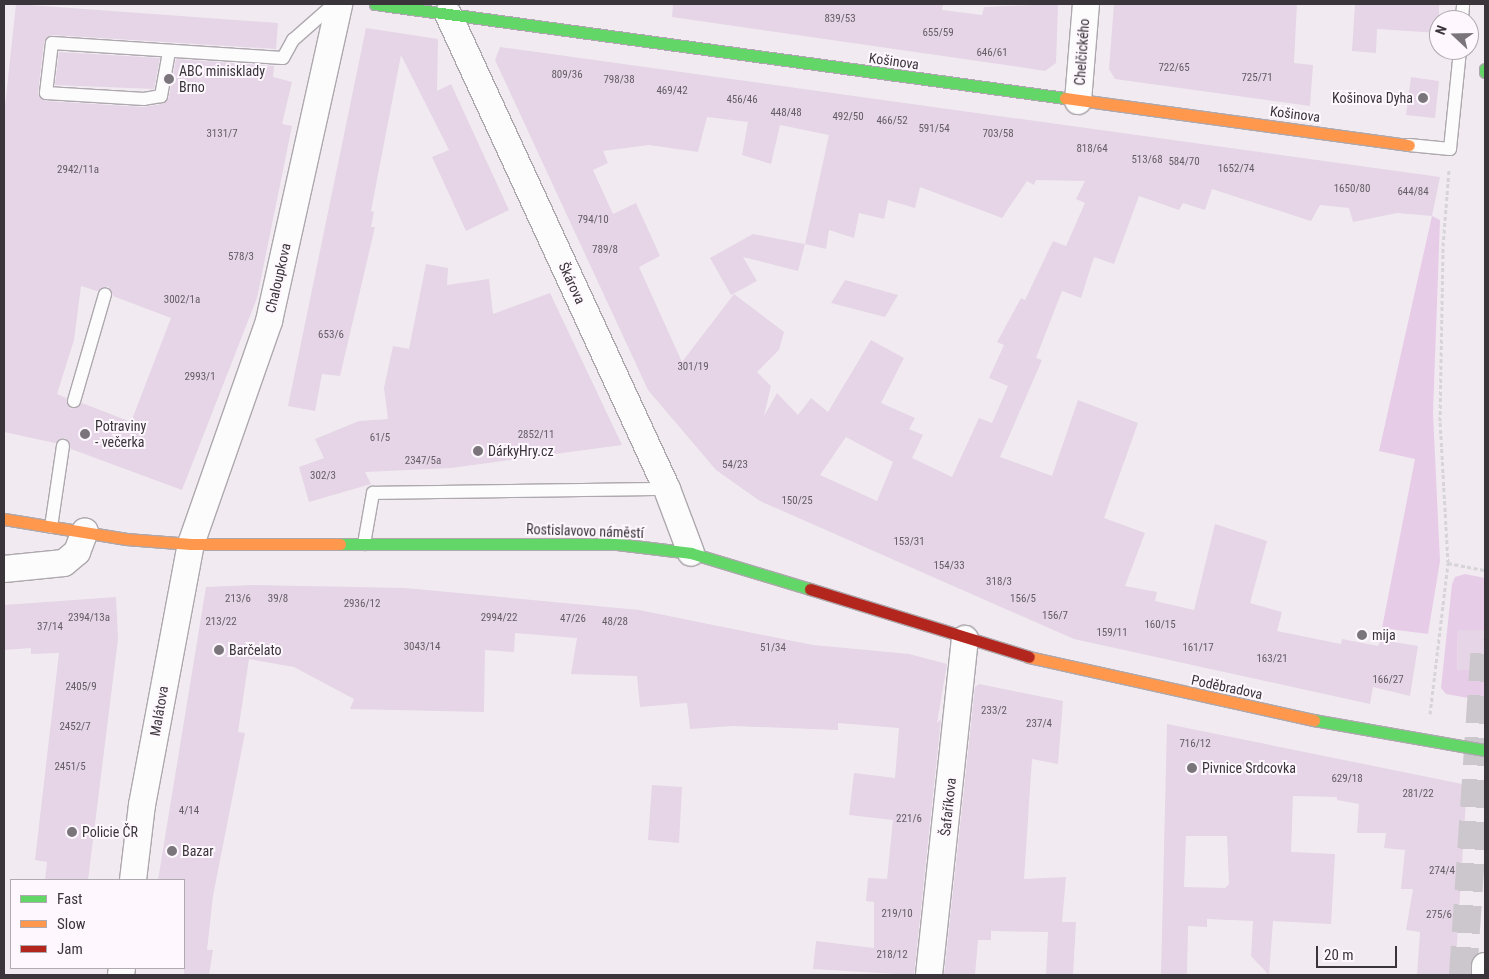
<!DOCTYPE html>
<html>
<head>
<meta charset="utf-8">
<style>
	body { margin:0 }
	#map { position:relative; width:1489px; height:979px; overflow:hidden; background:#f1ebf1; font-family:"Roboto Condensed",sans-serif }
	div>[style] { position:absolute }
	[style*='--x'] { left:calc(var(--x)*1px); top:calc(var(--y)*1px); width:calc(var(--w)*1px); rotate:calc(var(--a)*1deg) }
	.green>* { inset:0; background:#e7cce8 }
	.building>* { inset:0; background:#e5d5e6 }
	.highway-tunnel>* { height:28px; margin-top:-14px; transform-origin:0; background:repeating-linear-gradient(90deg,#ccc7cc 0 28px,transparent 0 42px) }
	.path>* { height:3px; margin-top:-1.5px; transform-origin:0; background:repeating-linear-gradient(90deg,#d6d4d7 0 4px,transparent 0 6.5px) }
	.roads { filter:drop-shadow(1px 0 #ada8ad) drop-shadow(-1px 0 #ada8ad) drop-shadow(0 1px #ada8ad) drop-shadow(0 -1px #ada8ad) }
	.lane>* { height:12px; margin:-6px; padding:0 6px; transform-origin:6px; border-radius:6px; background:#fdfcfd }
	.street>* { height:26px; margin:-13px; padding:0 13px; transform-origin:13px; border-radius:13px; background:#fdfcfd }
	.fast>* { height:11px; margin:-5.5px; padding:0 5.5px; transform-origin:5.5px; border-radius:5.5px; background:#63d668 }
	.slow>* { height:11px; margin:-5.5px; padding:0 5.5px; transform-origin:5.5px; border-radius:5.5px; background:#ff974d }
	.jam>* { height:11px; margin:-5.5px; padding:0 5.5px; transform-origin:5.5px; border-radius:5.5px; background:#b3261e }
	.dots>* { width:14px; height:14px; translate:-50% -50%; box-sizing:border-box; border:2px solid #fef8fe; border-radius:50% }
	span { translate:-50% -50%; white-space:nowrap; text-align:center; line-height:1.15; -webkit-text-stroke:4px #fef8fe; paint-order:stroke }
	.number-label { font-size:11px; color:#645d65 }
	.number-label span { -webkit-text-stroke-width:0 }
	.street-label { font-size:14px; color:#39353a }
	.poi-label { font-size:14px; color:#39353a }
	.left { translate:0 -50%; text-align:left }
	.right { translate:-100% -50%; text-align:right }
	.frame { position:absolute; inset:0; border:5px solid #39353a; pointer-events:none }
	.legend { position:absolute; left:10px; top:879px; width:175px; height:90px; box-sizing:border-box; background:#fef8fe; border:1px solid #afaab0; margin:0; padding:6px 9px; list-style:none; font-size:15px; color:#39353a }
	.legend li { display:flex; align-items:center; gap:10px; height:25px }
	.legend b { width:25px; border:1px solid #afaab0 }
	.north { position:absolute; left:1429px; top:10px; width:50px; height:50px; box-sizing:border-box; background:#fef8fe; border:1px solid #afaab0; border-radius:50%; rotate:291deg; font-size:14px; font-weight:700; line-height:20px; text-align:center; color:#39353a }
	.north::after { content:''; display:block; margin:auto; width:18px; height:22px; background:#79757a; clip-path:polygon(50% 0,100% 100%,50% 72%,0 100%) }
	.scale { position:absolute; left:1316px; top:946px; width:81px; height:22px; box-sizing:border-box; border:2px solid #39353a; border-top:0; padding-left:6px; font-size:15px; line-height:18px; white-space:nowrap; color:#39353a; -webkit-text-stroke:4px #fef8fe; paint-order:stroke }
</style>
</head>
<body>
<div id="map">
	<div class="green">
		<div style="clip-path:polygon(1432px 216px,1440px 220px,1433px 413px,1440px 561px,1428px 634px,1382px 628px,1415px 459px,1379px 451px)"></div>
		<div style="clip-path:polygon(1465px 574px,1485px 578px,1485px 630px,1458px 630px,1457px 669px,1485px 670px,1485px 701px,1446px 694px,1441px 688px,1452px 584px,1455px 577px)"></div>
	</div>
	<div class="building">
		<div style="clip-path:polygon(evenodd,16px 4px,278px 23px,276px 49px,53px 35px,44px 42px,38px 93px,46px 101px,144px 107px,162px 104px,169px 97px,176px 59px,274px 66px,273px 77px,292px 82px,282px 124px,292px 126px,257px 298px,182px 490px,71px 449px,65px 438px,55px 443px,4px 432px,4px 116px,16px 4px,81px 286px,97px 291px,108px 286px,113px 296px,171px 318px,131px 422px,82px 403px,71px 409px,66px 398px,57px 394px,74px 340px,81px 286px)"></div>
		<div style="clip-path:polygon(673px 4px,943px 4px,942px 10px,982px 15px,984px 7px,1058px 4px,1056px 63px,1045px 71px,1026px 68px,672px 17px)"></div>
		<div style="clip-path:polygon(1114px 4px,1297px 4px,1294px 63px,1313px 65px,1310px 106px,1115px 79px,1109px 69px)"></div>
		<div style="clip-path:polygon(1355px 4px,1439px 4px,1439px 33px,1377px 29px,1376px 53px,1352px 51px)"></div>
		<div style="clip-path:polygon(366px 28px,438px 39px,437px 91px,451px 84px,509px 210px,466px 231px,432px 157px,449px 150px,401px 55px,371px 211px,374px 212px,371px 227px,375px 227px,340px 376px,322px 374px,315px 411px,288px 406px)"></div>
		<div style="clip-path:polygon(evenodd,500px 47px,1440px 177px,1432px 216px,1397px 213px,1353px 222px,1349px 208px,1320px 205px,1311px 221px,1212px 189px,1205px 210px,1183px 203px,1179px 210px,1139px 196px,1114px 264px,1094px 257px,1081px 298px,1062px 291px,1036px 358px,1042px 360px,1000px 457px,1052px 476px,1078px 400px,1138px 423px,1104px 518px,1145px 533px,1125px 586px,1157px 592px,1155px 601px,1194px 610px,1215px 524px,1267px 541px,1250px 603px,1282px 612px,1277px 631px,1341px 644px,1342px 639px,1378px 646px,1381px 640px,1418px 646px,1410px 696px,1373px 687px,1370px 704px,1074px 639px,760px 501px,716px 470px,648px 390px,495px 60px,500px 47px,707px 117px,748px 122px,742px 155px,771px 164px,780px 125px,829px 135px,805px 244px,826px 249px,829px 230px,854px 238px,859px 213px,884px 219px,888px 200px,915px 208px,920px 187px,1002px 218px,1027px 181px,1034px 185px,1036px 180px,1085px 181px,1076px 199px,1085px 203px,1066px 246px,1053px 241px,1025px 300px,1021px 298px,997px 342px,1004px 345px,989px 378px,1008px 386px,992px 423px,979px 418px,952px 477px,912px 458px,923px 435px,909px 429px,915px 418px,881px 403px,904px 358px,871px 340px,828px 412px,811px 398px,798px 415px,777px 393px,764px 416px,771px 386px,757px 372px,779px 350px,784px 332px,734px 294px,682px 362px,639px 267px,660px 256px,636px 203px,613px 214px,593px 170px,608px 163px,603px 151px,649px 145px,698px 152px,707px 117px,500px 47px,846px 437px,893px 462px,877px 501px,820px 475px,846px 437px)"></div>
		<div style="clip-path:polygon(59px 52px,160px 58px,154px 89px,55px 85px)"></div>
		<div style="clip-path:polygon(1411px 77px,1439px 81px,1435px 118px,1406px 115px)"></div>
		<div style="clip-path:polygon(753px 234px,805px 244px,798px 271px,743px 257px,757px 281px,731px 295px,710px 258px)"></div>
		<div style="clip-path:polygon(426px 264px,448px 268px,447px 285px,489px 279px,493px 314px,550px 293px,622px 445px,451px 468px,365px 472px,371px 484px,309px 502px,299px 467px,324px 458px,315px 439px,359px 421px,388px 419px,384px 388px,393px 346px,409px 349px)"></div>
		<div style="clip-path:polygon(845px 280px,898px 295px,885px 317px,831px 303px)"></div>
		<div style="clip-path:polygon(253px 585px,405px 588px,639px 610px,813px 645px,909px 654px,947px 664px,937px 723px,941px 719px,914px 975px,813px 969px,816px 941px,874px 948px,874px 902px,866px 901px,868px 878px,887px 879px,893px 820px,849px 815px,854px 773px,895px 778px,899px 728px,838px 723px,838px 730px,733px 726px,690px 729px,687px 703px,640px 707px,637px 676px,571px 674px,577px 638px,515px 633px,514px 652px,485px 650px,484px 712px,350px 709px,354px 699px,294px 667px,249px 659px,238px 732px,245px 733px,213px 896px,207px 950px,213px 950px,209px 975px,184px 975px,184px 880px,158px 880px,206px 587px)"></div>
		<div style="clip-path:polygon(116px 597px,118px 639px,88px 880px,45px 880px,47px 862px,35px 860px,59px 653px,31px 654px,31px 648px,4px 650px,4px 605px)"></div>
		<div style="clip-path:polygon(1458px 630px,1485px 630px,1485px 670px,1457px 670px)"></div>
		<div style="clip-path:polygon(979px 684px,1063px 701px,1058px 764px,1032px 759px,1024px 879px,1066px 877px,1062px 922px,1076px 922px,1073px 975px,1046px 975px,1048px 932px,991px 931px,991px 940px,978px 940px,975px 975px,944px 975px,975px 687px)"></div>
		<div style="clip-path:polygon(evenodd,1167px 724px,1467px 785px,1455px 975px,1417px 975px,1420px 932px,1406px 930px,1413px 889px,1401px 889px,1405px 850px,1384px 848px,1386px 833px,1357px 833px,1359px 804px,1337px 800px,1337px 797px,1293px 796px,1291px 852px,1335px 854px,1331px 924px,1273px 921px,1269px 975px,1251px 956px,1253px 921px,1207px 919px,1207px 927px,1188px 926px,1187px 975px,1161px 975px,1167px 724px,1186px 836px,1227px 836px,1229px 884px,1225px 888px,1184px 887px,1186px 836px)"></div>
		<div style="clip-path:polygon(652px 785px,682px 787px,679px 843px,648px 840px)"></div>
	</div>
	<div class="highway-tunnel">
		<div style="--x:1463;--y:975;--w:336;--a:-86.2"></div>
	</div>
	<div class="path">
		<div style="--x:1448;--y:563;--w:38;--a:11"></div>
		<div style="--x:1430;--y:714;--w:152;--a:-83.2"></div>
		<div style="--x:1448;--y:563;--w:142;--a:-93.2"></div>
		<div style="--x:1440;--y:421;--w:175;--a:-89"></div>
		<div style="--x:1443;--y:246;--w:77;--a:-85.5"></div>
	</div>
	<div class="roads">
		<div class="lane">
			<div style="--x:1462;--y:20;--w:16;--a:-86"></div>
			<div style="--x:169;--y:52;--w:45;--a:100.3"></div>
			<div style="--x:161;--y:96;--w:17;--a:170"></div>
			<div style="--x:144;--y:99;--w:98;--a:-176.5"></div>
			<div style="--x:46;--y:93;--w:50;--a:-83.2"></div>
			<div style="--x:52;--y:43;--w:231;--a:3.7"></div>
			<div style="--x:283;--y:58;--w:21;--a:-61"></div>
			<div style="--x:293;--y:40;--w:55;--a:-41.3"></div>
			<div style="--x:1409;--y:145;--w:41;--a:5.6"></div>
			<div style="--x:1450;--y:149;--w:100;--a:-84.2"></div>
			<div style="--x:74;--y:401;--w:111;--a:-73.8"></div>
			<div style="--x:51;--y:527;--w:82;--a:-81.6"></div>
			<div style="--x:364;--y:544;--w:52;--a:-80"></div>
			<div style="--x:373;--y:493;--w:294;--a:-0.8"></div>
		</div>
		<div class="street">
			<div style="--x:448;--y:14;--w:523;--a:65.25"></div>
			<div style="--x:667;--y:489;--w:68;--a:69.4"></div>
			<div style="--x:1078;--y:101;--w:97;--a:-85.3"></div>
			<div style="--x:4;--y:569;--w:60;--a:-5.7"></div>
			<div style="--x:64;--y:563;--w:17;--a:-40"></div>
			<div style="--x:77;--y:552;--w:22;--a:-69"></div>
			<div style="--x:133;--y:880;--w:76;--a:-83.2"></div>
			<div style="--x:142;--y:805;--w:266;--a:-79.4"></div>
			<div style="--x:191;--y:544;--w:236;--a:-70.7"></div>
			<div style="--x:269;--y:321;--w:325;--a:-77.5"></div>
			<div style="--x:121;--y:975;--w:7;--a:-82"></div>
			<div style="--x:929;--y:975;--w:338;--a:-83.9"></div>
			<div style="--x:1485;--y:975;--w:9;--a:-90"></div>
		</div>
		<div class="fast">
			<div style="--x:375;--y:4;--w:696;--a:7.76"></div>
			<div style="--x:1485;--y:69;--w:3;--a:90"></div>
			<div style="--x:340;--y:544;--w:277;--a:0"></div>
			<div style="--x:617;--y:544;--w:75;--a:6.9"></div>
			<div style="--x:691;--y:553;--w:124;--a:16.8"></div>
			<div style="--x:1314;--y:720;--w:174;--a:10"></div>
		</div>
		<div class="slow">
			<div style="--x:1065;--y:98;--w:347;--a:7.8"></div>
			<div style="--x:4;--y:519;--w:124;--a:9.3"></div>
			<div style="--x:126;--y:539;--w:65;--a:4.4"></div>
			<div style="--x:191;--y:544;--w:149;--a:0"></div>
			<div style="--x:1029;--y:657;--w:292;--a:12.5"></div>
		</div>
		<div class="jam">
			<div style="--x:810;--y:589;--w:229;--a:17.2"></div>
		</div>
	</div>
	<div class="dots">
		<div style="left:169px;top:79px;background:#79757a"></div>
		<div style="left:1423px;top:98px;background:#79757a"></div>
		<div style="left:85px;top:434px;background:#79757a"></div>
		<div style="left:478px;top:451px;background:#79757a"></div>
		<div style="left:1362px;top:635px;background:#79757a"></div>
		<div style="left:219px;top:650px;background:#79757a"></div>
		<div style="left:1192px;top:768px;background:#79757a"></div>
		<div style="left:72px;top:832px;background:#79757a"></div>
		<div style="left:172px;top:851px;background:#79757a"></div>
	</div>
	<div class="number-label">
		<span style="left:840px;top:19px">839/53</span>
		<span style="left:938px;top:33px">655/59</span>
		<span style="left:992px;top:53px">646/61</span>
		<span style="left:1174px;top:68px">722/65</span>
		<span style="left:567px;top:75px">809/36</span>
		<span style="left:1257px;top:78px">725/71</span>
		<span style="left:619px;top:80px">798/38</span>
		<span style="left:672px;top:91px">469/42</span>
		<span style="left:742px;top:100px">456/46</span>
		<span style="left:786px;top:113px">448/48</span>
		<span style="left:848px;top:117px">492/50</span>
		<span style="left:892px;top:121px">466/52</span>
		<span style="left:934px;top:129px">591/54</span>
		<span style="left:222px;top:134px">3131/7</span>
		<span style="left:998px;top:134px">703/58</span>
		<span style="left:1092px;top:149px">818/64</span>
		<span style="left:1147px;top:160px">513/68</span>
		<span style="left:1184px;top:162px">584/70</span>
		<span style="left:1236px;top:169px">1652/74</span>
		<span style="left:78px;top:170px">2942/11a</span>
		<span style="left:1352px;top:189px">1650/80</span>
		<span style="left:1413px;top:192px">644/84</span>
		<span style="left:593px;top:220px">794/10</span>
		<span style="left:605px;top:250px">789/8</span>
		<span style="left:241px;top:257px">578/3</span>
		<span style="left:182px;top:300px">3002/1a</span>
		<span style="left:331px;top:335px">653/6</span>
		<span style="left:693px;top:367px">301/19</span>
		<span style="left:200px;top:377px">2993/1</span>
		<span style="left:536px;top:435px">2852/11</span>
		<span style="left:380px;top:438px">61/5</span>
		<span style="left:423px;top:461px">2347/5a</span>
		<span style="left:735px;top:465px">54/23</span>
		<span style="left:323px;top:476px">302/3</span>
		<span style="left:797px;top:501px">150/25</span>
		<span style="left:909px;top:542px">153/31</span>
		<span style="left:949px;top:566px">154/33</span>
		<span style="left:999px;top:582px">318/3</span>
		<span style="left:238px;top:599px">213/6</span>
		<span style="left:278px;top:599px">39/8</span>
		<span style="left:1023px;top:599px">156/5</span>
		<span style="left:362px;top:604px">2936/12</span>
		<span style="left:1055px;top:616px">156/7</span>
		<span style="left:89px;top:618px">2394/13a</span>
		<span style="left:499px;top:618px">2994/22</span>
		<span style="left:573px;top:619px">47/26</span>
		<span style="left:221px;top:622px">213/22</span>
		<span style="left:615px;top:622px">48/28</span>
		<span style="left:1160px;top:625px">160/15</span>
		<span style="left:50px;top:627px">37/14</span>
		<span style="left:1112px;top:633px">159/11</span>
		<span style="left:422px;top:647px">3043/14</span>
		<span style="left:773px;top:648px">51/34</span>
		<span style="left:1198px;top:648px">161/17</span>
		<span style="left:1272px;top:659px">163/21</span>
		<span style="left:1388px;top:680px">166/27</span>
		<span style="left:81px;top:687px">2405/9</span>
		<span style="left:994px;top:711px">233/2</span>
		<span style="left:1039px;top:724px">237/4</span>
		<span style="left:75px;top:727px">2452/7</span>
		<span style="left:1195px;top:744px">716/12</span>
		<span style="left:70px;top:767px">2451/5</span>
		<span style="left:1347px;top:779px">629/18</span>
		<span style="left:1418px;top:794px">281/22</span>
		<span style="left:189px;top:811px">4/14</span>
		<span style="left:909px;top:819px">221/6</span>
		<span style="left:1442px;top:871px">274/4</span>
		<span style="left:897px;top:914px">219/10</span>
		<span style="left:1439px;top:915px">275/6</span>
		<span style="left:892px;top:955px">218/12</span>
	</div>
	<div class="street-label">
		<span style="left:1082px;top:52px;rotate:-86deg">Chelčického</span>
		<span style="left:894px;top:61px;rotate:8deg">Košinova</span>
		<span style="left:1295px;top:114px;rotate:7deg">Košinova</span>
		<span style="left:278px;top:278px;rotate:-77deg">Chaloupkova</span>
		<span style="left:572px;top:283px;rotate:65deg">Škárova</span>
		<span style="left:585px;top:531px;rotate:2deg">Rostislavovo náměstí</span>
		<span style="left:1227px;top:687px;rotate:12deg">Poděbradova</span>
		<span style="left:159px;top:711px;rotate:-80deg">Malátova</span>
		<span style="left:948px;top:807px;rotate:-84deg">Šafaříkova</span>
	</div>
	<div class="poi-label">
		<span class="left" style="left:179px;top:79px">ABC minisklady<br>Brno</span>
		<span class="right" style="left:1413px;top:98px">Košinova Dyha</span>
		<span class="left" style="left:95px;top:434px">Potraviny<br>- večerka</span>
		<span class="left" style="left:488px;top:451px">DárkyHry.cz</span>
		<span class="left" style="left:1372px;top:635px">mija</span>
		<span class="left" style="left:229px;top:650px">Barčelato</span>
		<span class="left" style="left:1202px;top:768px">Pivnice Srdcovka</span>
		<span class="left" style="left:82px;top:832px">Policie ČR</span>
		<span class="left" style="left:182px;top:851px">Bazar</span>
	</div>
	<div class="frame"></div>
	<ul class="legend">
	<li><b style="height:6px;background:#63d668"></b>Fast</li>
	<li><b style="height:6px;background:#ff974d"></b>Slow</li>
	<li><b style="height:6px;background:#b3261e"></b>Jam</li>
	</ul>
	<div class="north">N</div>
	<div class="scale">20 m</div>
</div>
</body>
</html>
